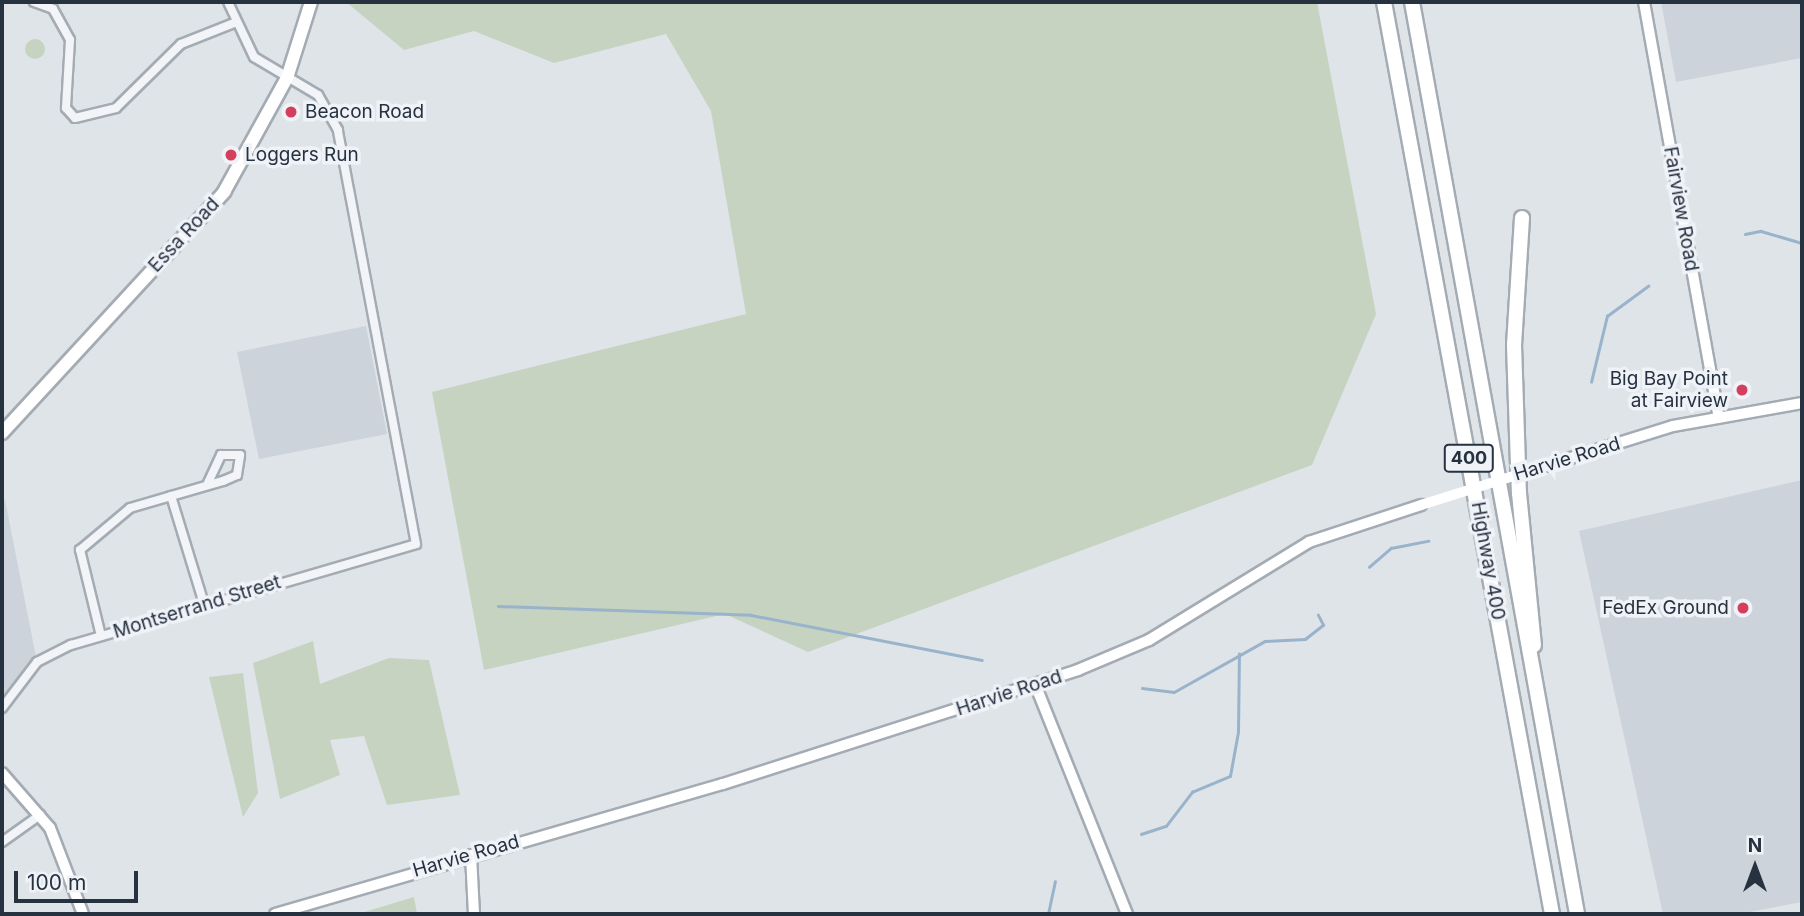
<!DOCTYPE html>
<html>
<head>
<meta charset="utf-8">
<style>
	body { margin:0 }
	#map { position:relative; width:1804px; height:916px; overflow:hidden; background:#dfe4e9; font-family:Inter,sans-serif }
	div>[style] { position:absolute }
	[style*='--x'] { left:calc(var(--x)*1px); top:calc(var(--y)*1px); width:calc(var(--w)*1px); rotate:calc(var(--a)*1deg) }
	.built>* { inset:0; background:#cdd3db }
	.green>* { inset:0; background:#c6d3c0 }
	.round { border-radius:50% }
	.stream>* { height:2.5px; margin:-1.25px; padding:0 1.25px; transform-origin:1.25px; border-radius:1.25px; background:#99b3cb }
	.roads { filter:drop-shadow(2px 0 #a4abb3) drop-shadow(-2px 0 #a4abb3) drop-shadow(0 2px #a4abb3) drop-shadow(0 -2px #a4abb3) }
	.street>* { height:8px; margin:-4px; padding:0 4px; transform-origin:4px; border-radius:4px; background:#f2f4f7 }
	.secondary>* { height:10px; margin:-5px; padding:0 5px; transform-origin:5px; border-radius:5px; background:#fff }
	.primary>* { height:12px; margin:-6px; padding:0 6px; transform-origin:6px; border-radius:6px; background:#fff }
	.highway>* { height:14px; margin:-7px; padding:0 7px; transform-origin:7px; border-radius:7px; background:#fff }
	.secondary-bridge>* { height:10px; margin:-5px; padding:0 5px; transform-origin:5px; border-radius:5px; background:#fff }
	.dots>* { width:19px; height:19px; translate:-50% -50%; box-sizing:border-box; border:4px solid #eff2f7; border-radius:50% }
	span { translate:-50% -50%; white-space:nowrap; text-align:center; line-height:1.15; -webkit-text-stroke:7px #eff2f7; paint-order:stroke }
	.shield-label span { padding:2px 5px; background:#eff2f7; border:2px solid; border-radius:5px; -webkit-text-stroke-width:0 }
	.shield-label { font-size:18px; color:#273241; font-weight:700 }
	.poi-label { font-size:19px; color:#273241 }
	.left { translate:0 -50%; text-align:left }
	.right { translate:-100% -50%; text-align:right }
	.street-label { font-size:19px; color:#273241 }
	.frame { position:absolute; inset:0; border:4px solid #273241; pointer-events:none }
	.north { position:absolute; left:1720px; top:832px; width:70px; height:70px; -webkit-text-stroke:5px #eff2f7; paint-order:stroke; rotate:0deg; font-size:19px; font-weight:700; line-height:28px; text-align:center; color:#273241 }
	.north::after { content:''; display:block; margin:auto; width:24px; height:32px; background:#273241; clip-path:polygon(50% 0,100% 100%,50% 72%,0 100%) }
	.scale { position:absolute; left:14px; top:871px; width:124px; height:32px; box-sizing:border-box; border:4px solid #273241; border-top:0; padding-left:9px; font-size:21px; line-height:24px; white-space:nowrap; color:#273241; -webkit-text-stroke:5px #eff2f7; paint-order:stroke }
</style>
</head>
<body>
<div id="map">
	<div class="built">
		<div style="clip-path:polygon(1661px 2px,1802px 2px,1802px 58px,1676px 82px)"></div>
		<div style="clip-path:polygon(366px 326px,387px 434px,259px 459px,237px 352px)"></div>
		<div style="clip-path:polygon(1802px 480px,1802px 902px,1739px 914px,1663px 914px,1579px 531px)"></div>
		<div style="clip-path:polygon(5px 500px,37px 662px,2px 708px,2px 501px)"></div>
	</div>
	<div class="green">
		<div style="clip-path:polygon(346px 2px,1317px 2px,1376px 314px,1312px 465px,808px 652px,725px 614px,484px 670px,432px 392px,746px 314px,711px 111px,666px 34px,554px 63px,474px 31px,404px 50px)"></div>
		<div class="round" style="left:25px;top:39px;width:20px;height:20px"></div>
		<div style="clip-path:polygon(313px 641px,320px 684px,389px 658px,429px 660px,460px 795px,387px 805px,364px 736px,330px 740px,340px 775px,280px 799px,253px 663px)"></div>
		<div style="clip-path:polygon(243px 673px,258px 793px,243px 817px,209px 677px)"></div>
		<div style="clip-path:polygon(414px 897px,417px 914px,358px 914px)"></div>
	</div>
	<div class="stream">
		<div style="--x:1745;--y:234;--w:16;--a:-11"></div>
		<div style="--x:1761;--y:231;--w:43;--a:16.3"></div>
		<div style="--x:1591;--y:382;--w:68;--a:-76.4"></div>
		<div style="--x:1607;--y:316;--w:51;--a:-36.2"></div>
		<div style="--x:1369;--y:567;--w:29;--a:-41"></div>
		<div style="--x:1391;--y:548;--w:38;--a:-11"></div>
		<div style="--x:498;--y:606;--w:253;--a:2"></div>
		<div style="--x:751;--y:615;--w:235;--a:11"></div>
		<div style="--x:1142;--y:688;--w:32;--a:7"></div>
		<div style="--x:1174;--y:692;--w:104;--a:-29.3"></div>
		<div style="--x:1265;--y:641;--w:40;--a:-2.9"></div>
		<div style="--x:1305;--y:639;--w:23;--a:-38"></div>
		<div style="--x:1323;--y:625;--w:11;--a:-117"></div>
		<div style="--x:1141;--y:834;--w:26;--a:-18"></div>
		<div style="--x:1166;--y:826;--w:43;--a:-52.6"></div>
		<div style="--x:1192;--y:792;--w:41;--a:-22.8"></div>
		<div style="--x:1230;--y:776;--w:45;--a:-79.7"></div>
		<div style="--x:1238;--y:732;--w:78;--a:-89.3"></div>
		<div style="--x:1048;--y:914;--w:33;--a:-78"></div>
	</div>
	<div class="roads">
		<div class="street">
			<div style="--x:34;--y:2;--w:20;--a:20"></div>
			<div style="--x:53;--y:9;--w:35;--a:61"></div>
			<div style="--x:70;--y:40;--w:68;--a:93.4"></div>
			<div style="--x:66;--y:108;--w:13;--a:48"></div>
			<div style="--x:75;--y:118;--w:42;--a:-13.7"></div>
			<div style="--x:116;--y:108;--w:91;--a:-44.6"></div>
			<div style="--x:181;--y:44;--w:57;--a:-21.6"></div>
			<div style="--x:171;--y:496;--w:113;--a:73"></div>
			<div style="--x:101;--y:636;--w:89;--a:-103.7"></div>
			<div style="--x:80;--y:550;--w:65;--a:-40"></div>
			<div style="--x:130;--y:508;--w:97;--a:-16.2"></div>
			<div style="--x:223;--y:481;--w:15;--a:-23"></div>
			<div style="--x:237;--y:475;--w:20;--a:-81"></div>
			<div style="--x:240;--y:455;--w:19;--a:180"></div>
			<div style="--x:221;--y:455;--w:33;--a:115"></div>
			<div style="--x:2;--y:708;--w:58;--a:-52.7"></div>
			<div style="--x:37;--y:662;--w:38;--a:-27"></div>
			<div style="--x:71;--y:645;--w:359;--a:-16.3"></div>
			<div style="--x:416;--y:544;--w:421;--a:-100.7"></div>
			<div style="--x:338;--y:130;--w:40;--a:-119.7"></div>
			<div style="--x:318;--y:95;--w:74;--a:-149.3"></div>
			<div style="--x:254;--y:57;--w:61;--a:-115.3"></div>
			<div style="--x:2;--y:842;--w:47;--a:-35.4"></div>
		</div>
		<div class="secondary">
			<div style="--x:1644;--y:2;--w:420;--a:79.8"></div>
			<div style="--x:1545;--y:466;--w:134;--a:-17.4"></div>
			<div style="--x:1673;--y:426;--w:131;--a:-10.1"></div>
			<div style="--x:1035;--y:684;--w:248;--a:68.2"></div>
			<div style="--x:2;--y:773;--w:73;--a:48.9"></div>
			<div style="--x:50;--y:828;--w:92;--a:69"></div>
			<div style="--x:471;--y:855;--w:59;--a:87.1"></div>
			<div style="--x:275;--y:914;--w:466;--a:-16.2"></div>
			<div style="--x:723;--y:784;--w:373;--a:-17.8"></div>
			<div style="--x:1078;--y:670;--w:77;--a:-22.9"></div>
			<div style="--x:1149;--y:640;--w:188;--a:-31.5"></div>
			<div style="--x:1309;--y:542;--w:118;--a:-18.3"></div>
		</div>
		<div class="primary">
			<div style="--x:2;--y:433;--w:328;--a:-47.3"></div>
			<div style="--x:224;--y:192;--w:130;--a:-61.1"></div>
			<div style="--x:287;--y:78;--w:80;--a:-72.5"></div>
		</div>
		<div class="highway">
			<div style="--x:1384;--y:2;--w:927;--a:79.56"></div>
			<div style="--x:1412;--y:2;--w:927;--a:79.74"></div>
			<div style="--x:1522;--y:218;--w:127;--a:93.6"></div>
			<div style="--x:1514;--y:345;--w:148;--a:88.1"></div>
			<div style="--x:1519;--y:493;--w:153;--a:84.4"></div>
		</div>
	</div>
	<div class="secondary-bridge">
		<div style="--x:1421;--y:505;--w:130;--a:-17.5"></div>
	</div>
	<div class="dots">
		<div style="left:291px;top:112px;background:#d43f5d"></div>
		<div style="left:231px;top:155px;background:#d43f5d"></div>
		<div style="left:1742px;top:390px;background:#d43f5d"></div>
		<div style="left:1743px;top:608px;background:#d43f5d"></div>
	</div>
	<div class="shield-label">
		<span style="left:1469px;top:458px">400</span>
	</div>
	<div class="poi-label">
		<span class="left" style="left:305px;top:112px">Beacon Road</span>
		<span class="left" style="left:245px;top:155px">Loggers Run</span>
		<span class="right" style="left:1728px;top:390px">Big Bay Point<br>at Fairview</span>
		<span class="right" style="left:1729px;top:608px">FedEx Ground</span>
	</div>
	<div class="street-label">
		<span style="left:1681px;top:209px;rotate:80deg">Fairview Road</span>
		<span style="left:184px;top:235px;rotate:-47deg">Essa Road</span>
		<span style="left:1567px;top:459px;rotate:-17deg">Harvie Road</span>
		<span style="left:1488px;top:561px;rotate:80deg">Highway 400</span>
		<span style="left:197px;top:607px;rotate:-17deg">Montserrand Street</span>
		<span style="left:1009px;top:693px;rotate:-18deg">Harvie Road</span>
		<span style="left:466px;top:856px;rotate:-16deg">Harvie Road</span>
	</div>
	<div class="frame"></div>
	<div class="north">N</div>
	<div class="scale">100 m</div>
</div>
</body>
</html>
